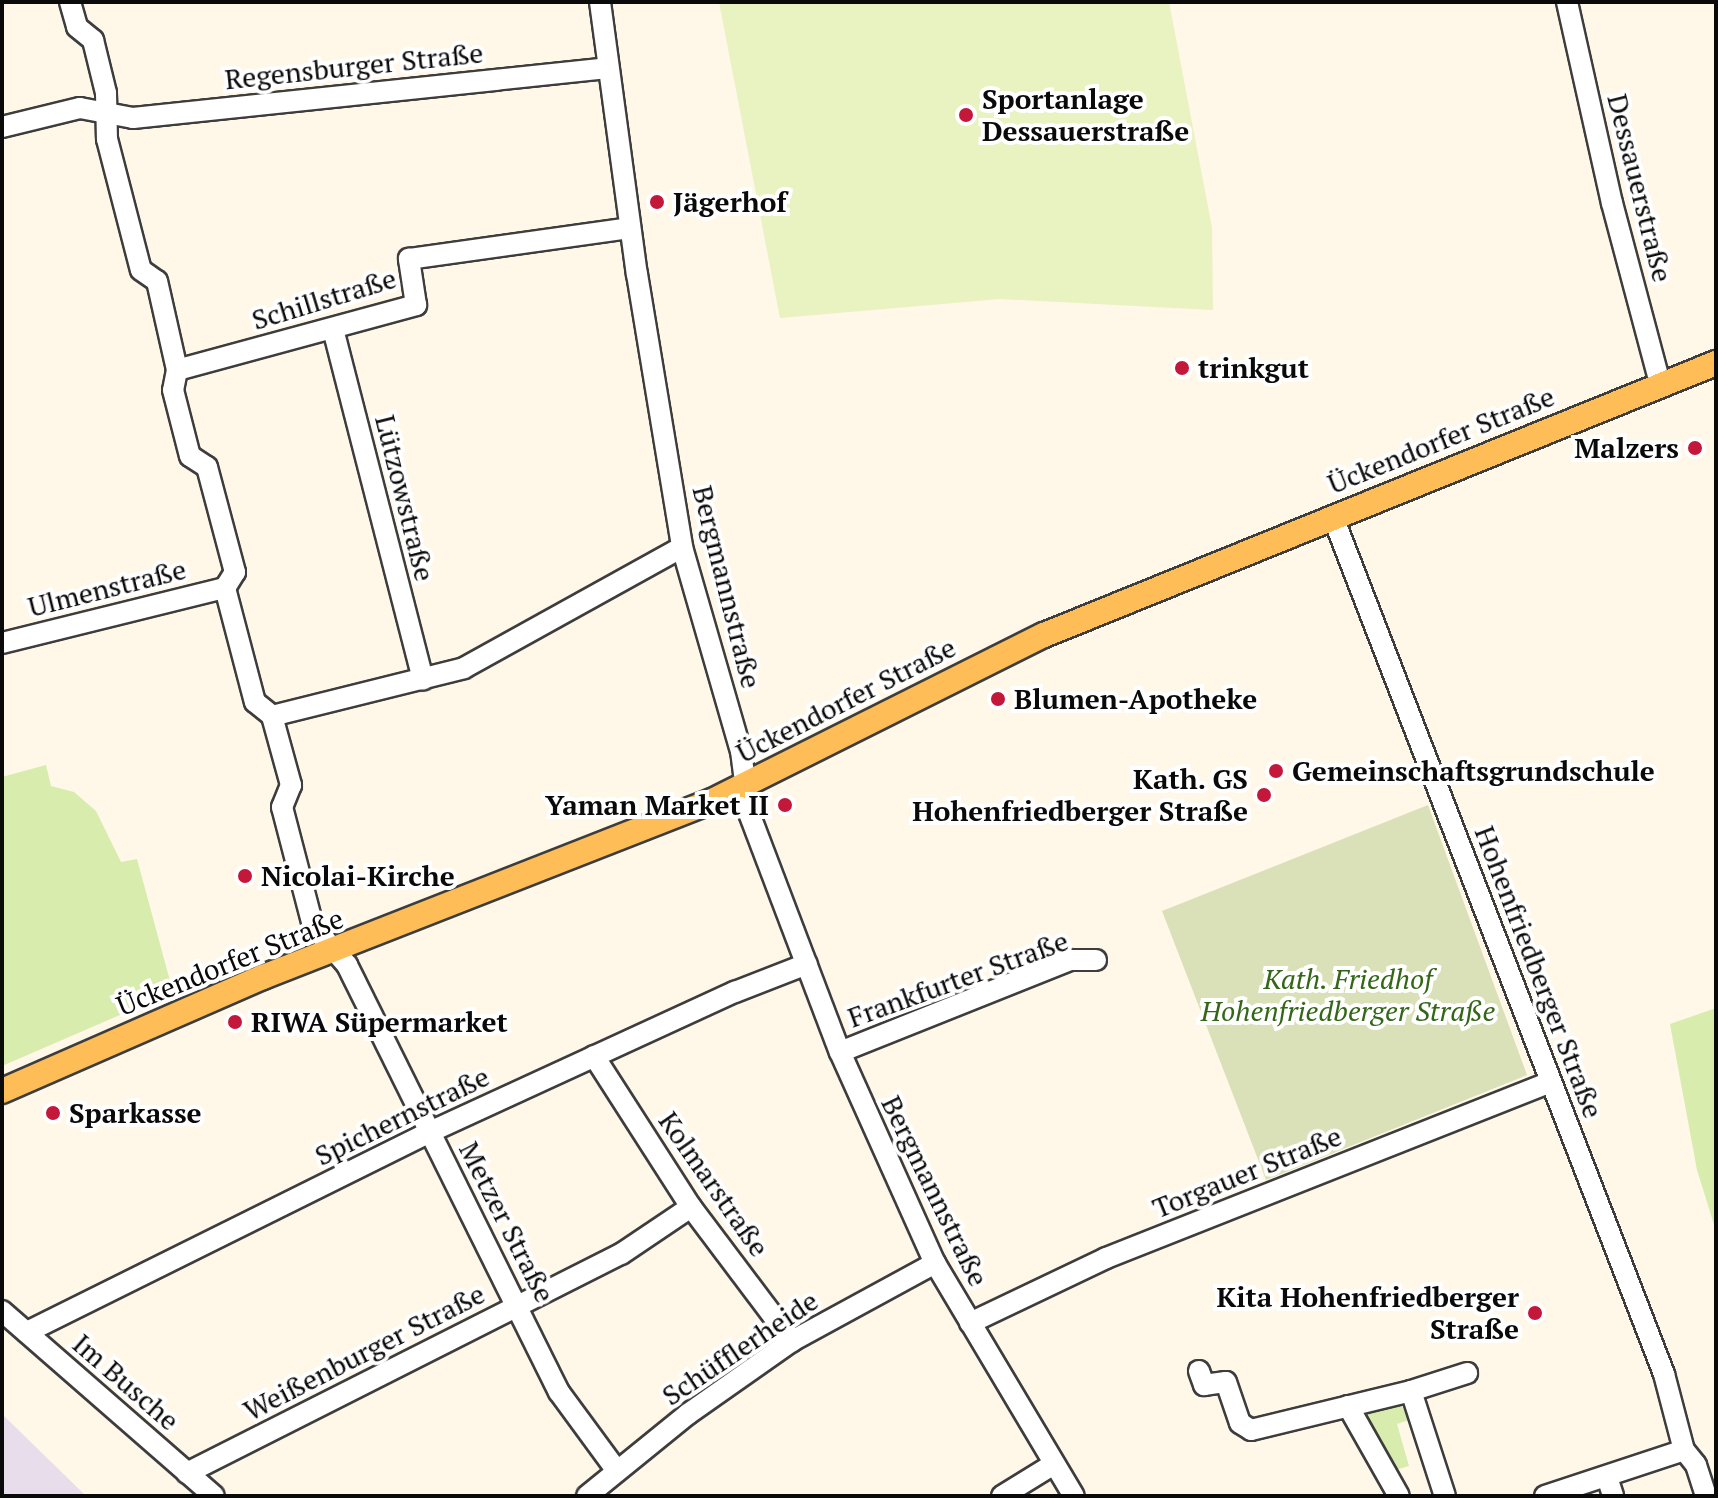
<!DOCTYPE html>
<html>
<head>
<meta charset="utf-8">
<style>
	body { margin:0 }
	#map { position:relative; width:1718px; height:1498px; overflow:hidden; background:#fff7e7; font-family:"PT Serif",serif }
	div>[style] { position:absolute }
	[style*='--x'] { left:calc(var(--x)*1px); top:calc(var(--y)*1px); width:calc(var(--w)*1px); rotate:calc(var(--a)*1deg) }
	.industrial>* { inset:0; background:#e7ddeb }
	.green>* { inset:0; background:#d8ecae }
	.cemetery>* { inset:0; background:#dae1b8 }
	.pitch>* { inset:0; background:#e9f2c1 }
	.roads { filter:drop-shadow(2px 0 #3d3d3d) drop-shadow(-2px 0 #3d3d3d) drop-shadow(0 2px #3d3d3d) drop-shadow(0 -2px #3d3d3d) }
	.minor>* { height:20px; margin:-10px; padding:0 10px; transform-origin:10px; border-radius:10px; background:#fff }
	.major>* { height:24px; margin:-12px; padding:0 12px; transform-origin:12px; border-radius:12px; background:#ffbd57 }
	.dots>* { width:22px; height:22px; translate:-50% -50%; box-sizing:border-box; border:4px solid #fff; border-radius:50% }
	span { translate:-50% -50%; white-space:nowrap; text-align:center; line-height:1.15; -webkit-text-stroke:8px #fff; paint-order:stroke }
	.street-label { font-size:28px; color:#0a0a0a }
	.poi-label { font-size:28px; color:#0a0a0a; font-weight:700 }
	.left { translate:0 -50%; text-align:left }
	.right { translate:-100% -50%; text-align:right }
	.park-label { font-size:28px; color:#336617; font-style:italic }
	.frame { position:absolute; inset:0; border:4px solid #0a0a0a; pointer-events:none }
</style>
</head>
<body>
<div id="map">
	<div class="industrial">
		<div style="clip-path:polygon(4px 1416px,86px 1496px,2px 1496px)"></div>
	</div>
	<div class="green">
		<div style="clip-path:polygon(46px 765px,51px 786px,74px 792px,96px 811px,121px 862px,137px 859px,173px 992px,2px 1066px,2px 777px)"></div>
		<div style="clip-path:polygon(1716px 1008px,1716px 1231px,1697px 1170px,1670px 1024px)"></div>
		<div style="clip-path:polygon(1398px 1402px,1412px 1419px,1397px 1424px,1409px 1466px,1392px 1471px,1366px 1418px,1369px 1411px)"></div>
	</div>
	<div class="cemetery">
		<div style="clip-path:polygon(1428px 805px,1527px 1075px,1266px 1180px,1162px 911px)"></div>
	</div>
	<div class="pitch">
		<div style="clip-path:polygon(719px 2px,1169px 2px,1212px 228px,1213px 310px,1000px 299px,780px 318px)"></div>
	</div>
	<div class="roads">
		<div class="minor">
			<div style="--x:70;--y:2;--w:26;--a:74"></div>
			<div style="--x:77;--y:27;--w:21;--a:39"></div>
			<div style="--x:93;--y:40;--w:55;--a:76.2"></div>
			<div style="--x:106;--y:93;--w:46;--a:88.8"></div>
			<div style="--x:107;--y:139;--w:135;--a:75.5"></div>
			<div style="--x:141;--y:270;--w:19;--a:35"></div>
			<div style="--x:157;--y:281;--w:91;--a:77.3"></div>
			<div style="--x:177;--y:370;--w:20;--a:101"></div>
			<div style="--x:173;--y:390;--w:68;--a:75.6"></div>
			<div style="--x:190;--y:456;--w:20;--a:33"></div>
			<div style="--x:207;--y:467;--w:109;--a:75.1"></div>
			<div style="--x:235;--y:572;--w:19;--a:122"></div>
			<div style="--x:225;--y:588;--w:118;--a:75.3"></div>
			<div style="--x:255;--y:702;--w:22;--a:39"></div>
			<div style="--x:272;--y:716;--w:72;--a:74.6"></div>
			<div style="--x:291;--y:785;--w:24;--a:112"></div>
			<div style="--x:282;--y:807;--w:123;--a:75.4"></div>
			<div style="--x:313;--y:926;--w:52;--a:48.9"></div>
			<div style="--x:347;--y:965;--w:477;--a:63.6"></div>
			<div style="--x:559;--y:1392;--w:98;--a:53.7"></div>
			<div style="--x:600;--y:2;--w:275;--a:82.3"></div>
			<div style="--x:637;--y:274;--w:277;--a:80.6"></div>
			<div style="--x:682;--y:547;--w:212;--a:73.9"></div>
			<div style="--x:741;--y:751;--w:63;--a:82.6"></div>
			<div style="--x:749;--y:813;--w:256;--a:69.2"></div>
			<div style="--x:840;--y:1052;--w:231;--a:65.8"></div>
			<div style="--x:935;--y:1263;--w:271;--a:59.2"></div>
			<div style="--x:1567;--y:2;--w:206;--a:77.4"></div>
			<div style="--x:1612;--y:203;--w:190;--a:75.1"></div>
			<div style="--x:2;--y:127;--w:80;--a:-13.7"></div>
			<div style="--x:80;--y:108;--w:54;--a:10.7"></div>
			<div style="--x:133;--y:118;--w:477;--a:-6"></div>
			<div style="--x:333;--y:329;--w:362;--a:75.6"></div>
			<div style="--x:177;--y:370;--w:248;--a:-15.2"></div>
			<div style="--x:416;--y:305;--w:47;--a:-98.7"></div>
			<div style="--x:409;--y:259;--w:223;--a:-8"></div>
			<div style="--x:1333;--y:517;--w:919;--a:68.88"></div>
			<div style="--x:1664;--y:1374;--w:79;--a:75.3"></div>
			<div style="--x:1684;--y:1450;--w:19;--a:51"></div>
			<div style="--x:1696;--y:1465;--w:33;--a:72"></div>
			<div style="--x:2;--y:643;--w:230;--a:-13.9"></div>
			<div style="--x:272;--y:716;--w:198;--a:-14"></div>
			<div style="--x:464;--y:668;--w:249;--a:-29"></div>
			<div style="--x:840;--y:1052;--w:248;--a:-21.8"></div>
			<div style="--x:1070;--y:960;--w:26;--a:0"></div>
			<div style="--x:594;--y:1056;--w:179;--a:57.3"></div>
			<div style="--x:691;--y:1207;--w:168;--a:53"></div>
			<div style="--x:2;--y:1311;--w:281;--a:41.1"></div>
			<div style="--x:970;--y:1323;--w:151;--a:-25.5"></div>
			<div style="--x:1106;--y:1258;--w:478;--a:-21.6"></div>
			<div style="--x:27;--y:1332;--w:450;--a:-26.4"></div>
			<div style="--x:430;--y:1132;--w:336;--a:-24.7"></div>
			<div style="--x:735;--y:992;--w:77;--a:-21.3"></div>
			<div style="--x:1199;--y:1371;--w:15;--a:70"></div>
			<div style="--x:1204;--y:1385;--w:22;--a:-8"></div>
			<div style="--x:1226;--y:1382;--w:43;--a:71.1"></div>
			<div style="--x:1240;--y:1423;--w:13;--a:32"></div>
			<div style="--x:1251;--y:1430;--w:165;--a:-13.7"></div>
			<div style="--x:1411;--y:1391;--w:110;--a:72.1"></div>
			<div style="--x:1411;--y:1391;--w:59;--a:-17.8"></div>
			<div style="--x:1348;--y:1406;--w:103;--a:60.5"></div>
			<div style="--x:187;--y:1473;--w:486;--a:-26.8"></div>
			<div style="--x:621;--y:1254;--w:84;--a:-33.9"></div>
			<div style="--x:1607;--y:1477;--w:20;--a:72"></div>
			<div style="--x:587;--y:1496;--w:130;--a:-39.1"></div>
			<div style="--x:688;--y:1414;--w:127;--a:-35.1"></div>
			<div style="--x:792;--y:1341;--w:163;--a:-28.6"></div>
			<div style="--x:1002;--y:1496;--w:61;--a:-31.6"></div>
			<div style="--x:1545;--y:1496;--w:146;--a:-18.3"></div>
		</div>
		<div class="major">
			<div style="--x:2;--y:1091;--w:285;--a:-23.6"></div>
			<div style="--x:263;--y:977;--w:482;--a:-21.4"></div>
			<div style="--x:712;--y:801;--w:371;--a:-26.6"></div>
			<div style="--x:1044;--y:635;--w:725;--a:-22.04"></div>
		</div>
	</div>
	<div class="dots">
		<div style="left:966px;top:115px;background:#c4183b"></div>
		<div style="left:657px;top:202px;background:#c4183b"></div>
		<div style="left:1182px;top:368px;background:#c4183b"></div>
		<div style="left:1695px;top:448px;background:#c4183b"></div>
		<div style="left:998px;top:699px;background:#c4183b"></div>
		<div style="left:1276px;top:771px;background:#c4183b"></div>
		<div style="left:1264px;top:795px;background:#c4183b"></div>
		<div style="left:785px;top:805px;background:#c4183b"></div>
		<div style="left:245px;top:876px;background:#c4183b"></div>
		<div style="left:235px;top:1022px;background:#c4183b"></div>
		<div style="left:53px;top:1113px;background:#c4183b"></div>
		<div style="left:1535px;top:1313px;background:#c4183b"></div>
	</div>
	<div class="street-label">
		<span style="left:354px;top:66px;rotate:-6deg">Regensburger Straße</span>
		<span style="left:1640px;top:188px;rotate:76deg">Dessauerstraße</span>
		<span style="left:324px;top:299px;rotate:-17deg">Schillstraße</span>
		<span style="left:1441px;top:440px;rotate:-22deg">Ückendorfer Straße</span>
		<span style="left:405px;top:498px;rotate:76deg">Lützowstraße</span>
		<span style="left:727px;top:587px;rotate:76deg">Bergmannstraße</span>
		<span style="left:107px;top:588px;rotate:-14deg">Ulmenstraße</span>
		<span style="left:846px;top:700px;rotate:-27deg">Ückendorfer Straße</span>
		<span style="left:230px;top:962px;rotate:-22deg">Ückendorfer Straße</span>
		<span style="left:1539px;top:972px;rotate:69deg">Hohenfriedberger Straße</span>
		<span style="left:958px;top:979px;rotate:-20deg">Frankfurter Straße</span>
		<span style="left:402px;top:1116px;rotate:-26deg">Spichernstraße</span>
		<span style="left:1247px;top:1172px;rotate:-22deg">Torgauer Straße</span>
		<span style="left:714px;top:1184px;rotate:55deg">Kolmarstraße</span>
		<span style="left:935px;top:1191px;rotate:64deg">Bergmannstraße</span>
		<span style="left:507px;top:1222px;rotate:63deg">Metzer Straße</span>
		<span style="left:740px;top:1348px;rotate:-34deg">Schüfflerheide</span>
		<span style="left:364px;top:1352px;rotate:-27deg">Weißenburger Straße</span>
		<span style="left:126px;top:1382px;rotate:41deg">Im Busche</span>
	</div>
	<div class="poi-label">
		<span class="left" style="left:982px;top:115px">Sportanlage<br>Dessauerstraße</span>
		<span class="left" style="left:673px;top:202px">Jägerhof</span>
		<span class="left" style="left:1198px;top:368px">trinkgut</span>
		<span class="right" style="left:1679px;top:448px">Malzers</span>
		<span class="left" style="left:1014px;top:699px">Blumen-Apotheke</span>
		<span class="left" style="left:1292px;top:771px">Gemeinschaftsgrundschule</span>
		<span class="right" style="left:1248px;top:795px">Kath. GS<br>Hohenfriedberger Straße</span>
		<span class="right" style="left:769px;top:805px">Yaman Market II</span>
		<span class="left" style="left:261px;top:876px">Nicolai-Kirche</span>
		<span class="left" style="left:251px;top:1022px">RIWA Süpermarket</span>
		<span class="left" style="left:69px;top:1113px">Sparkasse</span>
		<span class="right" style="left:1519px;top:1313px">Kita Hohenfriedberger<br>Straße</span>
	</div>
	<div class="park-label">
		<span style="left:1348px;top:995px">Kath. Friedhof<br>Hohenfriedberger Straße</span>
	</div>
	<div class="frame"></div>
</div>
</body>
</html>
